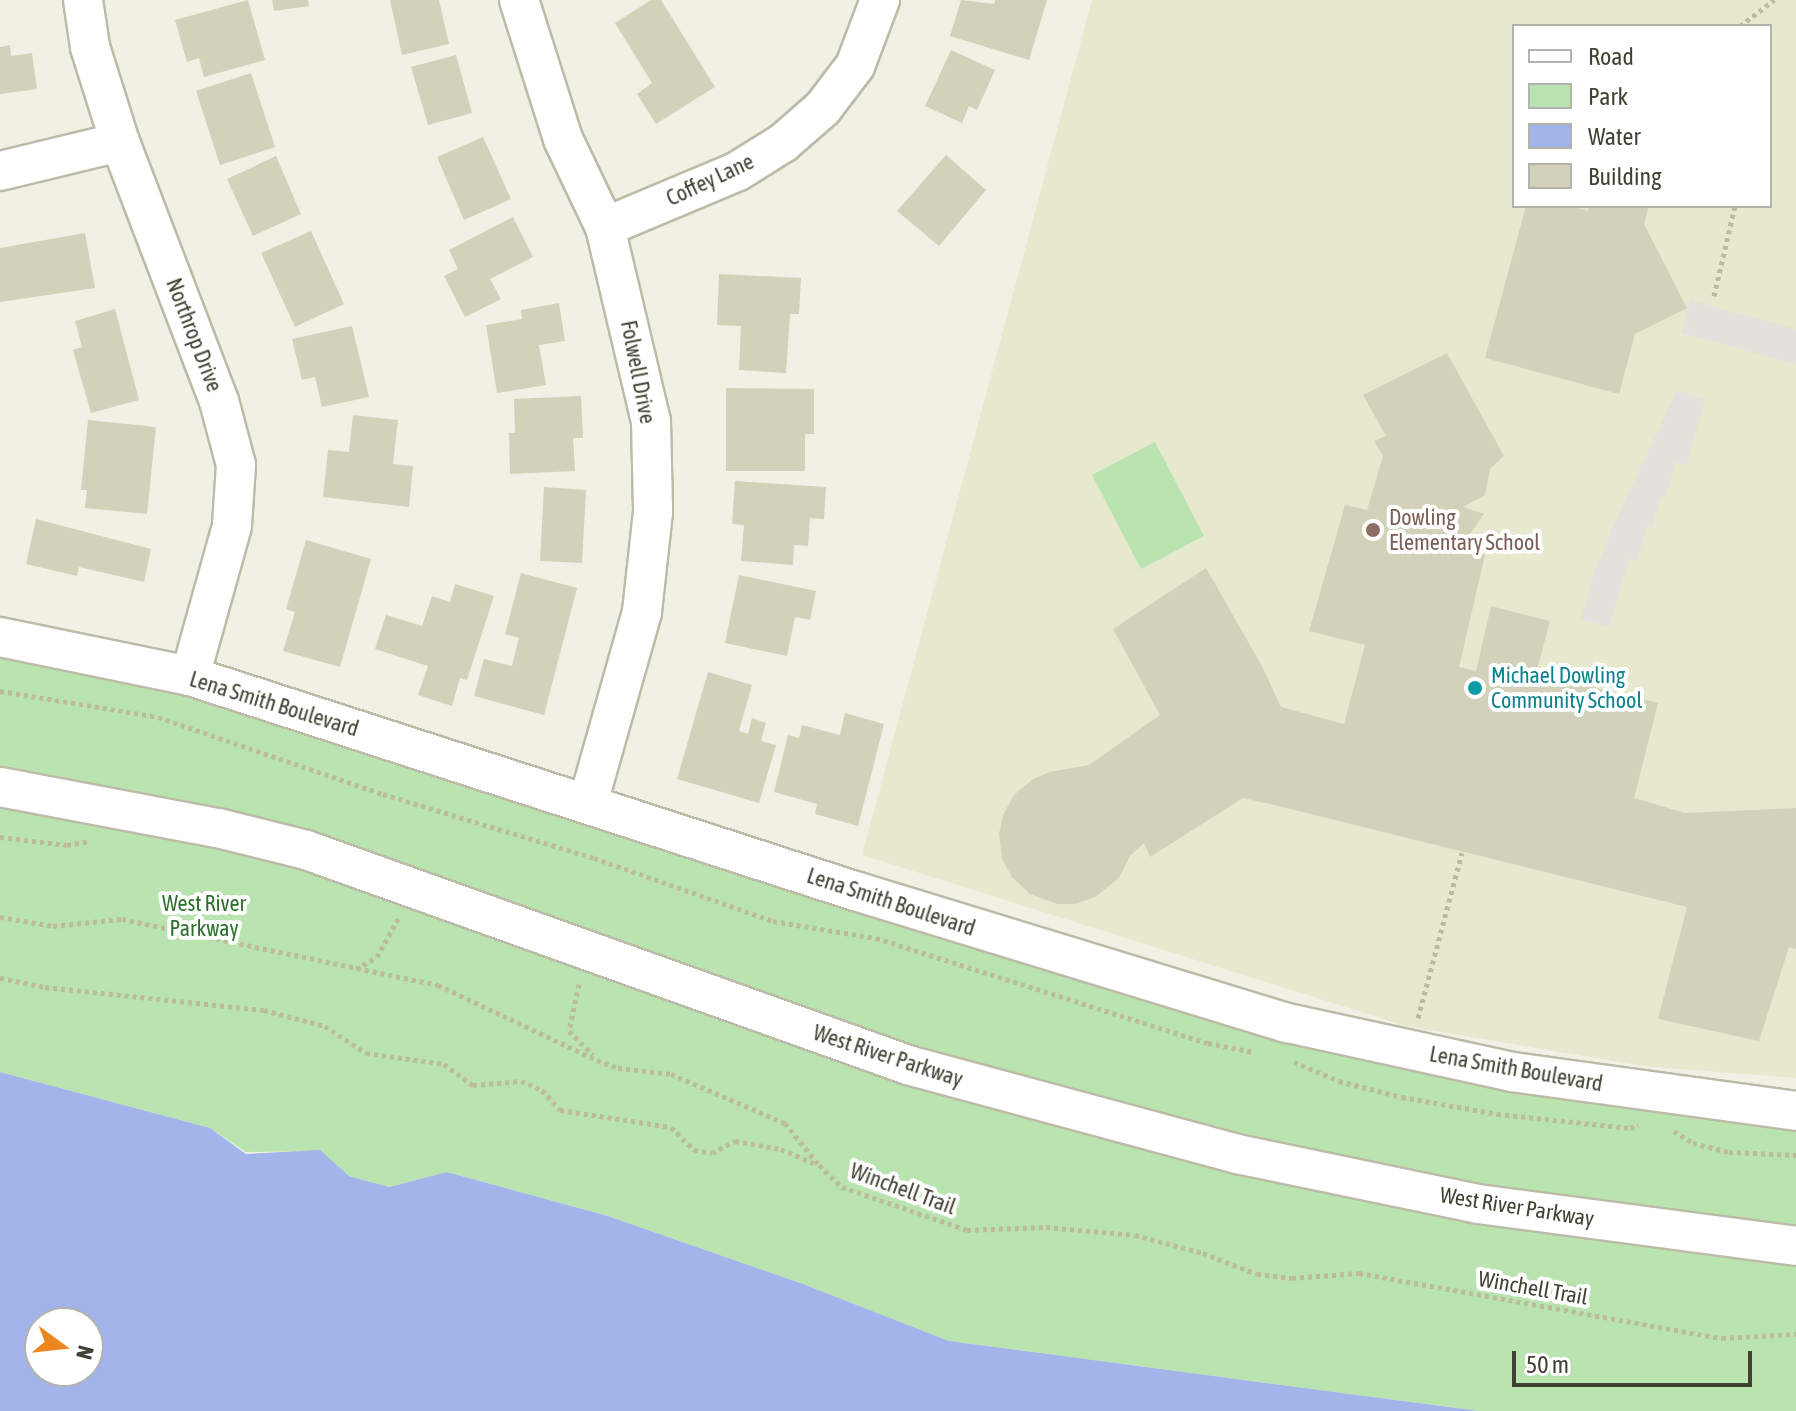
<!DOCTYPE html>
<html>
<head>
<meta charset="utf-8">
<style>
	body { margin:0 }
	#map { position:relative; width:1796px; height:1411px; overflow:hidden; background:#f0f1e4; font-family:"Asap Condensed",sans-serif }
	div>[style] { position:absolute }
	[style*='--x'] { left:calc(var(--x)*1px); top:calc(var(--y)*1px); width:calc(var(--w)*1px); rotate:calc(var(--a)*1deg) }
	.education>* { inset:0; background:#e7e9cf }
	.green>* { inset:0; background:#b9e3af }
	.parking>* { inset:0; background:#e2e1dc }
	.water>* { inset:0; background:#a3b4eb }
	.building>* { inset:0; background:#d2d1ba }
	.path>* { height:5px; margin-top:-2.5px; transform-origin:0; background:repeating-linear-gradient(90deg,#bcbc9a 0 4px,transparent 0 8px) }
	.roads { filter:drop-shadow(2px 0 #bbbba7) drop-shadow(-2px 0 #bbbba7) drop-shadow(0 2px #bbbba7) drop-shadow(0 -2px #bbbba7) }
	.minor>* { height:38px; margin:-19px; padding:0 19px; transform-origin:19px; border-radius:19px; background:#fff }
	.dots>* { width:22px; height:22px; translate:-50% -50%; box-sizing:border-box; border:4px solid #fff; border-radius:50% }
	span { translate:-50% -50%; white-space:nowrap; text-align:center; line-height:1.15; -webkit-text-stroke:8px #fff; paint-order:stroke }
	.street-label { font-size:22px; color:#424234 }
	.education-label { font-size:22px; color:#785e54 }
	.left { translate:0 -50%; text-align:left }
	.culture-label { font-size:22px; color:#0d838f }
	.park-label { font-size:22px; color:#2d702c }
	.legend { position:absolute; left:1512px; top:24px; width:260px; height:184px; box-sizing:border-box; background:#fff; border:2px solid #b3b3ae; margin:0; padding:10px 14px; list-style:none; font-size:24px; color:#424234 }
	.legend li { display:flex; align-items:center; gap:16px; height:40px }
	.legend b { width:40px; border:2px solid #b3b3ae }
	.north { position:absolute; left:24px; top:1307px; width:80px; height:80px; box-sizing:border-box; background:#fff; border:2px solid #b3b3ae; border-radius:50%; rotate:105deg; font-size:22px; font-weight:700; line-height:32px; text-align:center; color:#424234 }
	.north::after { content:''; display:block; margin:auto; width:28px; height:36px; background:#ec8720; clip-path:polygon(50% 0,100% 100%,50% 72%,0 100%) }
	.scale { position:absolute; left:1512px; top:1351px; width:240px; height:36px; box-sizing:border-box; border:4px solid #424234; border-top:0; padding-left:10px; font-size:24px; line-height:28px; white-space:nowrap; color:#424234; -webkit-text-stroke:6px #fff; paint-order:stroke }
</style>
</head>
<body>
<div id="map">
	<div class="education">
		<div style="clip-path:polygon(evenodd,1092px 0,1796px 0,1796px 1078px,1642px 1066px,1406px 1026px,862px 855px,1092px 0,1514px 26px,1770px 26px,1770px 206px,1514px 206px,1514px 26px)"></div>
	</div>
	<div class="green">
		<div style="clip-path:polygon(1155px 442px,1204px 536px,1141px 569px,1092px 475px)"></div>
		<div style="clip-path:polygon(0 657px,185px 695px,849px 909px,1283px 1042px,1508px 1092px,1796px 1130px,1796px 1411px,1479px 1411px,949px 1341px,803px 1284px,608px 1216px,447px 1172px,389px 1187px,349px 1176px,320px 1151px,246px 1152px,210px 1128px,0 1072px)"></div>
	</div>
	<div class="parking">
		<div style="clip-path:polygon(1690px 300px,1796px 329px,1796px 364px,1681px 333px)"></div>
		<div style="clip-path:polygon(1677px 390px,1705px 399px,1687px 465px,1675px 462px,1666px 497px,1661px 497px,1652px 527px,1647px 526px,1637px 561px,1629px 558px,1609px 627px,1581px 619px,1593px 575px,1618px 515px)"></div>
	</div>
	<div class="water">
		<div style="clip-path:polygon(evenodd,0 1072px,210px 1128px,246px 1154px,320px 1150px,349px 1176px,389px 1187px,447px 1172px,608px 1216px,803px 1284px,949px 1341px,1479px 1411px,0 1411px,0 1072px,40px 1323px,88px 1323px,88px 1371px,40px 1371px,40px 1323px)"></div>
	</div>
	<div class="building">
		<div style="clip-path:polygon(248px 0,265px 60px,204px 77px,199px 58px,187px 62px,175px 20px)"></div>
		<div style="clip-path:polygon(272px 0,308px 0,309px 6px,274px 11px)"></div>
		<div style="clip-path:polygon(390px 0,439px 0,449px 44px,402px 55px)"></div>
		<div style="clip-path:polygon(651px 0,661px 0,715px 87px,656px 124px,637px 94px,652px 83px,615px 23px)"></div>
		<div style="clip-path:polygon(961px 0,994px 4px,995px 0,1047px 0,1029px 60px,950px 36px)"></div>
		<div style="clip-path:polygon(10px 45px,11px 56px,32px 53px,37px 89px,0 94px,0 47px)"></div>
		<div style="clip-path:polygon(951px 50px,995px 70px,977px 110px,969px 106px,962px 123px,925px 106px)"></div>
		<div style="clip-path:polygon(456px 55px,472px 113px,428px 125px,411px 67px)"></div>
		<div style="clip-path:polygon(251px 73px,275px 147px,220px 165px,196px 91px)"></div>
		<div style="clip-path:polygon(483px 137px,511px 199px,464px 220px,437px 157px)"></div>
		<div style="clip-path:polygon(946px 155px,986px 190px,939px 246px,897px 211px)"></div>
		<div style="clip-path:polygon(276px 156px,301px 214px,253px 236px,227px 179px)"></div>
		<div style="clip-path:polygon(1526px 206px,1569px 206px,1588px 211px,1589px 206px,1649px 206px,1644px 224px,1687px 308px,1635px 334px,1619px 394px,1485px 358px)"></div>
		<div style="clip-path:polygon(513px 217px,533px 257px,490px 279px,501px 299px,465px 317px,444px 276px,458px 269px,449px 250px)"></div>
		<div style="clip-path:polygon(311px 231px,344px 304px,295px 327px,261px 253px)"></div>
		<div style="clip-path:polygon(85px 233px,95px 288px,0 302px,0 248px)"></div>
		<div style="clip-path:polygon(719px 274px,801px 278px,799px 314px,790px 314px,786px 373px,739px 370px,741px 326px,717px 325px)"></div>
		<div style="clip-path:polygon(559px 303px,565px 341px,539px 345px,546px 385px,497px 393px,486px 325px,522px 319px,521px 310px)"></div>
		<div style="clip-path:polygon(115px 309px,139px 400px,91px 413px,73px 350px,82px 347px,75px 321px)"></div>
		<div style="clip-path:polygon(352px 326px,369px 397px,322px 407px,315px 377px,302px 380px,292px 339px)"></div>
		<div style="clip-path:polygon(1447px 353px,1504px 456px,1490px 469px,1485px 495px,1463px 507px,1484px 514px,1460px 548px,1485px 555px,1459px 667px,1476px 671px,1491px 606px,1550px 621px,1536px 673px,1658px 703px,1634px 798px,1685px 813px,1796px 808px,1796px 949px,1789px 947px,1759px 1041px,1658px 1019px,1687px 907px,1270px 804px,1243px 798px,1150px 857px,1144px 843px,1130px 856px,1119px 878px,1095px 897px,1075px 904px,1057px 904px,1030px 894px,1012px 877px,1002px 859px,999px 834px,1003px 815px,1014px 795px,1033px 779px,1050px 772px,1089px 765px,1160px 715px,1113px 629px,1206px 568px,1263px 668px,1281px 707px,1344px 724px,1365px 645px,1309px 631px,1345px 505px,1367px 510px,1383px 456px,1374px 441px,1386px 436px,1363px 395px)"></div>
		<div style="clip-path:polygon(726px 388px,814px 389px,814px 434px,805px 434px,805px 471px,726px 471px)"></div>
		<div style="clip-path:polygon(581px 396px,583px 438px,573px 438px,575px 471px,510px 474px,509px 433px,515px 433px,514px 399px)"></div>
		<div style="clip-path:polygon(353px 415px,398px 420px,393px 464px,413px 466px,409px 507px,323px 497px,328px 450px,349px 452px)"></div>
		<div style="clip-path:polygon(88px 420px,156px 427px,147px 514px,85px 508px,87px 490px,81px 490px)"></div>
		<div style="clip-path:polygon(735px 481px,826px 487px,824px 519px,810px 518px,808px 546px,794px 545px,793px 565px,741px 561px,744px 525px,732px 524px)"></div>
		<div style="clip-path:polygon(544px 487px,586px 490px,582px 563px,540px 561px)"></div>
		<div style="clip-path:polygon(36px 519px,151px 549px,144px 582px,79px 567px,77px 576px,26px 564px)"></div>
		<div style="clip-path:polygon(306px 540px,371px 559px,340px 667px,283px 651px,295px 612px,286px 609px)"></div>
		<div style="clip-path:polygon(521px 573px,577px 588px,544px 715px,474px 696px,484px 659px,512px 666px,519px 638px,505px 634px)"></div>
		<div style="clip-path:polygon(739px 575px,816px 591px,810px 620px,795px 617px,787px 656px,725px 643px)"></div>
		<div style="clip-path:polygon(455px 584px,494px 596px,467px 680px,460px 678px,452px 706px,418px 695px,428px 666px,375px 649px,386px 615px,422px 626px,432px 596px,450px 602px)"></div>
		<div style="clip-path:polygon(708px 672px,752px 685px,739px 731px,748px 734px,752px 718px,766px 723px,761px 741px,776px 745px,759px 803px,677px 779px)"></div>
		<div style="clip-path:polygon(845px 713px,884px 724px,858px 826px,815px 814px,817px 804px,774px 792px,788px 735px,799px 738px,802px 725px,840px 735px)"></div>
	</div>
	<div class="path">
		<div style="--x:1740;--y:26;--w:43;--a:-37.4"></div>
		<div style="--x:1714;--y:296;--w:92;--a:-76.9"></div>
		<div style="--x:0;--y:691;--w:160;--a:9.3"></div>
		<div style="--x:158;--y:717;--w:238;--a:18.9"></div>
		<div style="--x:383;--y:794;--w:220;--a:16.9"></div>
		<div style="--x:594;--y:858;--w:190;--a:19.4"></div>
		<div style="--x:773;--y:921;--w:104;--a:9.4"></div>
		<div style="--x:876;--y:938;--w:348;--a:17.6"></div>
		<div style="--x:1208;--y:1043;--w:46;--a:11.3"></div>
		<div style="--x:0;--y:837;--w:67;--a:6.8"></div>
		<div style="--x:67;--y:845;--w:22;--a:-10"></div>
		<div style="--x:0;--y:917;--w:54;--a:9.6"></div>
		<div style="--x:53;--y:926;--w:69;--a:-5.8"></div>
		<div style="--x:122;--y:919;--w:323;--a:11.8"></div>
		<div style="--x:438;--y:985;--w:176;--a:25.3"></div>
		<div style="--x:597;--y:1060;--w:22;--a:21"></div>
		<div style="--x:618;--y:1068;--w:53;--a:6.5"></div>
		<div style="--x:671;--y:1074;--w:124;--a:23.3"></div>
		<div style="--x:785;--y:1123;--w:54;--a:51"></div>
		<div style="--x:819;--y:1165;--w:32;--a:44"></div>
		<div style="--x:842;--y:1187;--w:132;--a:19"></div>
		<div style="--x:967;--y:1230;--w:79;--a:-2.2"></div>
		<div style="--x:1046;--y:1227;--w:89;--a:5.1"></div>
		<div style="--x:1135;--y:1235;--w:70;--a:14.8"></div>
		<div style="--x:1203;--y:1253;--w:58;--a:21.3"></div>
		<div style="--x:1257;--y:1274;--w:35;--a:7"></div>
		<div style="--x:1292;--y:1278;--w:67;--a:-4.3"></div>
		<div style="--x:1359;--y:1273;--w:369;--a:10.2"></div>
		<div style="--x:1722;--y:1338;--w:74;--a:-3.1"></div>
		<div style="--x:356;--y:969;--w:24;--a:-30"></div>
		<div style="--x:377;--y:957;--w:46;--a:-61.2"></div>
		<div style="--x:0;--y:978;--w:46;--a:11.3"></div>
		<div style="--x:45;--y:987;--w:220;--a:6"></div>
		<div style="--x:264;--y:1010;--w:63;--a:14.7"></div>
		<div style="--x:325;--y:1026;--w:49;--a:33.4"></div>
		<div style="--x:366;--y:1053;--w:79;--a:8"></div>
		<div style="--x:444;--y:1064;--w:36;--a:36"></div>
		<div style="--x:473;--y:1085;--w:48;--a:-4.8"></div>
		<div style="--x:521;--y:1081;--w:23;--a:23"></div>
		<div style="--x:542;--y:1090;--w:27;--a:48"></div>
		<div style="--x:560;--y:1110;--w:112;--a:8.7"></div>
		<div style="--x:671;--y:1127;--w:33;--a:45"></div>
		<div style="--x:694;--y:1150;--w:18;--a:9"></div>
		<div style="--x:712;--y:1153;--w:26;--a:-28"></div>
		<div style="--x:735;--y:1141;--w:47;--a:9.9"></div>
		<div style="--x:781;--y:1149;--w:40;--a:23.4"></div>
		<div style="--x:579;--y:984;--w:48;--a:102"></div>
		<div style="--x:569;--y:1031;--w:34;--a:45"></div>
		<div style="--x:1418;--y:1018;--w:171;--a:-75.1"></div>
		<div style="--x:1294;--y:1062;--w:49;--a:22.9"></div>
		<div style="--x:1339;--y:1081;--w:65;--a:14.3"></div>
		<div style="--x:1402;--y:1097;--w:97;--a:10.1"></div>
		<div style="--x:1497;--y:1114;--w:134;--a:6"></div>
		<div style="--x:1630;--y:1128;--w:9;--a:-18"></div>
		<div style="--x:1674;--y:1131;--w:22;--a:32"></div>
		<div style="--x:1693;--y:1143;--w:37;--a:14"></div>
		<div style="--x:1729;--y:1152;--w:67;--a:2.6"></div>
	</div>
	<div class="roads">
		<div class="minor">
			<div style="--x:83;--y:0;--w:48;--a:81.5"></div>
			<div style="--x:90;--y:47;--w:100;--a:72.5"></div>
			<div style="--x:120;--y:142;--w:277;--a:69.1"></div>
			<div style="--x:219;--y:401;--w:66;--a:75.1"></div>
			<div style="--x:236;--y:465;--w:61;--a:93.8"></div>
			<div style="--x:232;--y:526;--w:156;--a:105.6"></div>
			<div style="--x:519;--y:0;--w:146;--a:72.4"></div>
			<div style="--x:563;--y:139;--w:98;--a:64.5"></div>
			<div style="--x:605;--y:227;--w:199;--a:76.7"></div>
			<div style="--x:651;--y:421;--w:91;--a:88.7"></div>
			<div style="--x:653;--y:512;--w:101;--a:96.3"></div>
			<div style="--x:642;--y:612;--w:198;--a:105.8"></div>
			<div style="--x:0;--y:171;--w:123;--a:-13.6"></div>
			<div style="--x:605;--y:227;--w:144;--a:-22.8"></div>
			<div style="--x:738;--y:171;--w:53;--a:-31.9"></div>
			<div style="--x:783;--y:143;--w:53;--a:-41.2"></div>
			<div style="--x:823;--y:108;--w:53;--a:-52.7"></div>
			<div style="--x:855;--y:66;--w:71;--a:-69.3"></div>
			<div style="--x:0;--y:637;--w:194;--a:11.6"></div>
			<div style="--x:190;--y:676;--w:699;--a:17.92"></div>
			<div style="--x:855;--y:891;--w:453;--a:17"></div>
			<div style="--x:1288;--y:1023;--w:229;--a:12.3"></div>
			<div style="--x:1512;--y:1072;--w:287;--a:7.8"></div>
			<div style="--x:0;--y:787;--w:222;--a:10.7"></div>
			<div style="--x:218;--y:828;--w:91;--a:14"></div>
			<div style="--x:306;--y:850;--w:639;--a:19.65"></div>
			<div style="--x:908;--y:1065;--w:341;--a:15.1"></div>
			<div style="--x:1237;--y:1154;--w:246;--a:11.7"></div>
			<div style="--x:1478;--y:1204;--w:321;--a:7.5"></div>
		</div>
	</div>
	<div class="dots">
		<div style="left:1373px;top:530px;background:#8d6e63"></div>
		<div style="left:1475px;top:688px;background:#0f9aa8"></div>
	</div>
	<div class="street-label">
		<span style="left:710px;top:180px;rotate:-25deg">Coffey Lane</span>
		<span style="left:194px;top:335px;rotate:69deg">Northrop Drive</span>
		<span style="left:638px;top:372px;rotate:79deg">Folwell Drive</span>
		<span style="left:274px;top:704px;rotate:17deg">Lena Smith Boulevard</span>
		<span style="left:891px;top:902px;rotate:18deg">Lena Smith Boulevard</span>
		<span style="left:888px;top:1056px;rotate:18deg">West River Parkway</span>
		<span style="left:1516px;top:1069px;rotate:10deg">Lena Smith Boulevard</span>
		<span style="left:903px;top:1189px;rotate:20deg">Winchell Trail</span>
		<span style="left:1517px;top:1207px;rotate:9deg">West River Parkway</span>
		<span style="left:1533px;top:1288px;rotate:10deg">Winchell Trail</span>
	</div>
	<div class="education-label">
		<span class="left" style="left:1389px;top:530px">Dowling<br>Elementary School</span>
	</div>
	<div class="culture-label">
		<span class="left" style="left:1491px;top:688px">Michael Dowling<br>Community School</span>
	</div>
	<div class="park-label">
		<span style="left:204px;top:916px">West River<br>Parkway</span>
	</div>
	<ul class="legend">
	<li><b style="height:10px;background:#fff"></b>Road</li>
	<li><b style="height:22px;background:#b9e3af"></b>Park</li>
	<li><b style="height:22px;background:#a3b4eb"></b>Water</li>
	<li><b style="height:22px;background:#d2d1ba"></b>Building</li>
	</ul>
	<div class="north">N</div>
	<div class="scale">50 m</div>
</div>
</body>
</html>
